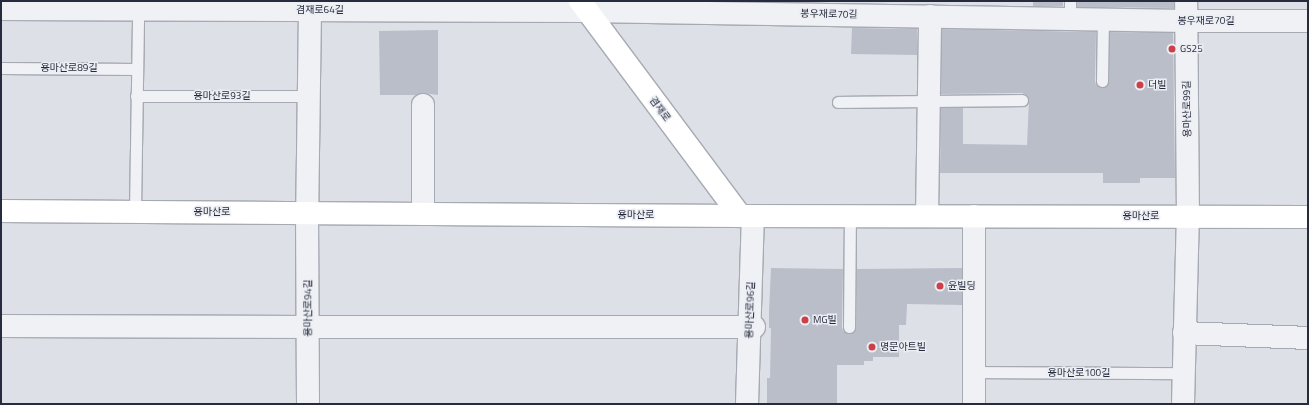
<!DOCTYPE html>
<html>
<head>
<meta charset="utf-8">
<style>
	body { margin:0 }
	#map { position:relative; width:1309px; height:405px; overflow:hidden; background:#dde0e6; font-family:"Titillium Web","Noto Sans KR",sans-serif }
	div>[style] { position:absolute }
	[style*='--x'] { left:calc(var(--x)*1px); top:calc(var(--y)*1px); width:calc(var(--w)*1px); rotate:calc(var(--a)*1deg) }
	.building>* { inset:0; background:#babec9 }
	.roads { filter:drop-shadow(1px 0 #a6aab3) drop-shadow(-1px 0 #a6aab3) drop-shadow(0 1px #a6aab3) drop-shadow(0 -1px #a6aab3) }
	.service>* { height:11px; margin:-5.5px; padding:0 5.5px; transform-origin:5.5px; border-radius:5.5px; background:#eff1f5 }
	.minor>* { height:22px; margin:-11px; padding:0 11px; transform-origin:11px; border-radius:11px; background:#eff1f5 }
	.secondary>* { height:22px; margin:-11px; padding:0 11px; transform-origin:11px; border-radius:11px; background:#fff }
	.primary>* { height:22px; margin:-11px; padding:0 11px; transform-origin:11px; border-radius:11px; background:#fff }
	.dots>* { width:11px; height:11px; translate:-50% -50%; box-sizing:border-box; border:2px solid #eceef4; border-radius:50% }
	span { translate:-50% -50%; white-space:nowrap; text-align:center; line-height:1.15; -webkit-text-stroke:3px #eceef4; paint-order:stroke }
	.street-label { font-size:10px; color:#262c3d }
	.poi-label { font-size:10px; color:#262c3d }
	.left { translate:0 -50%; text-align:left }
	.frame { position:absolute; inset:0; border:2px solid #262c3d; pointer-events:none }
</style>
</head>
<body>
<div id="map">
	<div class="building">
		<div style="clip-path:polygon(1033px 1px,1063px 1px,1063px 6px,1033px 6px)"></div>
		<div style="clip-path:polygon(1077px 1px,1174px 1px,1174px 8px,1077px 7px)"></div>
		<div style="clip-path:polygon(852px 28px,917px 29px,917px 55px,851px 54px)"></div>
		<div style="clip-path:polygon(942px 29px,1096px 32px,1095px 81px,1096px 85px,1102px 88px,1106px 87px,1109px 81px,1110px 32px,1173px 33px,1175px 178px,1140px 178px,1140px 183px,1103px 183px,1103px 173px,940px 173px,941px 108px,963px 108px,963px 144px,1027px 145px,1029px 100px,1028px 96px,1022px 93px,941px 94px)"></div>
		<div style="clip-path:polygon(438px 30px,438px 95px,423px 93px,416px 95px,380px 95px,379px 31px)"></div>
		<div style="clip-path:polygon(771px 268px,843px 269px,842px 327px,843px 331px,849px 334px,853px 333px,856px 327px,857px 269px,962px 268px,962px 305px,907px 304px,906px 325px,899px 325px,899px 357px,873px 357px,873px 361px,864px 361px,864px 365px,837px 365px,837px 404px,767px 404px,767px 378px,770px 378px,771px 328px,769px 328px,769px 312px)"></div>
	</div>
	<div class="roads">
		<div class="service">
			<div style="--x:1070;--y:18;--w:17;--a:-90"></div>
			<div style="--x:1;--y:68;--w:136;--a:0.4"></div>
			<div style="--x:1102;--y:81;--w:62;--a:-89.1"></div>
			<div style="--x:136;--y:96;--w:173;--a:0"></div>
			<div style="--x:838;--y:102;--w:184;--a:-0.6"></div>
			<div style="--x:135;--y:211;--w:202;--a:-89.1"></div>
			<div style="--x:849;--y:327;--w:111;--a:-89.5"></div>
			<div style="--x:974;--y:372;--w:210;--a:0.3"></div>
		</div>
		<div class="minor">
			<div style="--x:302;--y:1;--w:12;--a:48"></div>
			<div style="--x:310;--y:10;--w:203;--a:90.8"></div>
			<div style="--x:307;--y:213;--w:191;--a:89.7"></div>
			<div style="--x:1;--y:9;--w:586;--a:0.2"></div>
			<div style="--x:587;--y:11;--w:599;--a:0.96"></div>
			<div style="--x:1186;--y:21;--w:122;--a:0"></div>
			<div style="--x:423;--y:214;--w:109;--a:-90"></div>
			<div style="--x:927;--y:216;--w:200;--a:-89.1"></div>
			<div style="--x:1;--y:326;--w:308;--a:0.2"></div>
			<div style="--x:309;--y:327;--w:445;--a:0"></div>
			<div style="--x:1184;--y:333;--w:124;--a:2.3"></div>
			<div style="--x:747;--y:404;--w:188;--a:-88.2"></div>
			<div style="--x:974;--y:404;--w:188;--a:-90"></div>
			<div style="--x:1183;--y:404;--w:187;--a:-88.5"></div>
			<div style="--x:1188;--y:217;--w:216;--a:-90.5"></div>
		</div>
		<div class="secondary">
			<div style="--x:580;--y:1;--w:268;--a:53.3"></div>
		</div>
		<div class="primary">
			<div style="--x:1;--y:211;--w:739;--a:0.39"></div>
			<div style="--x:740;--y:216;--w:568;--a:0.1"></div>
		</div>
	</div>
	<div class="dots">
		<div style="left:1172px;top:49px;background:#cc4149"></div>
		<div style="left:1140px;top:85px;background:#cc4149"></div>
		<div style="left:940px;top:286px;background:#cc4149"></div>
		<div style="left:805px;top:320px;background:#cc4149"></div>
		<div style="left:872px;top:347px;background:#cc4149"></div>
	</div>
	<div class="street-label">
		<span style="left:320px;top:10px">겸재로64길</span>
		<span style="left:829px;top:14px;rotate:1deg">봉우재로70길</span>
		<span style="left:1206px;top:21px">봉우재로70길</span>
		<span style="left:69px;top:68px">용마산로89길</span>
		<span style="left:222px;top:96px">용마산로93길</span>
		<span style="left:660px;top:109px;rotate:54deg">겸재로</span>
		<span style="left:1187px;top:109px;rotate:-91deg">용마산로99길</span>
		<span style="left:212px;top:212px">용마산로</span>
		<span style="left:636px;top:215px">용마산로</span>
		<span style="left:1141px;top:216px">용마산로</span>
		<span style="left:308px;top:308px;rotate:-90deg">용마산로94길</span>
		<span style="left:750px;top:310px;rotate:-88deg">용마산로96길</span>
		<span style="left:1079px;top:373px">용마산로100길</span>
	</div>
	<div class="poi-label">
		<span class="left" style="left:1180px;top:49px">GS25</span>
		<span class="left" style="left:1148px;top:85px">더빌</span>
		<span class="left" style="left:948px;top:286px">윤빌딩</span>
		<span class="left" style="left:813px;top:320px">MG빌</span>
		<span class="left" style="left:880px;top:347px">명문아트빌</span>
	</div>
	<div class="frame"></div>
</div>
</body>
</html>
